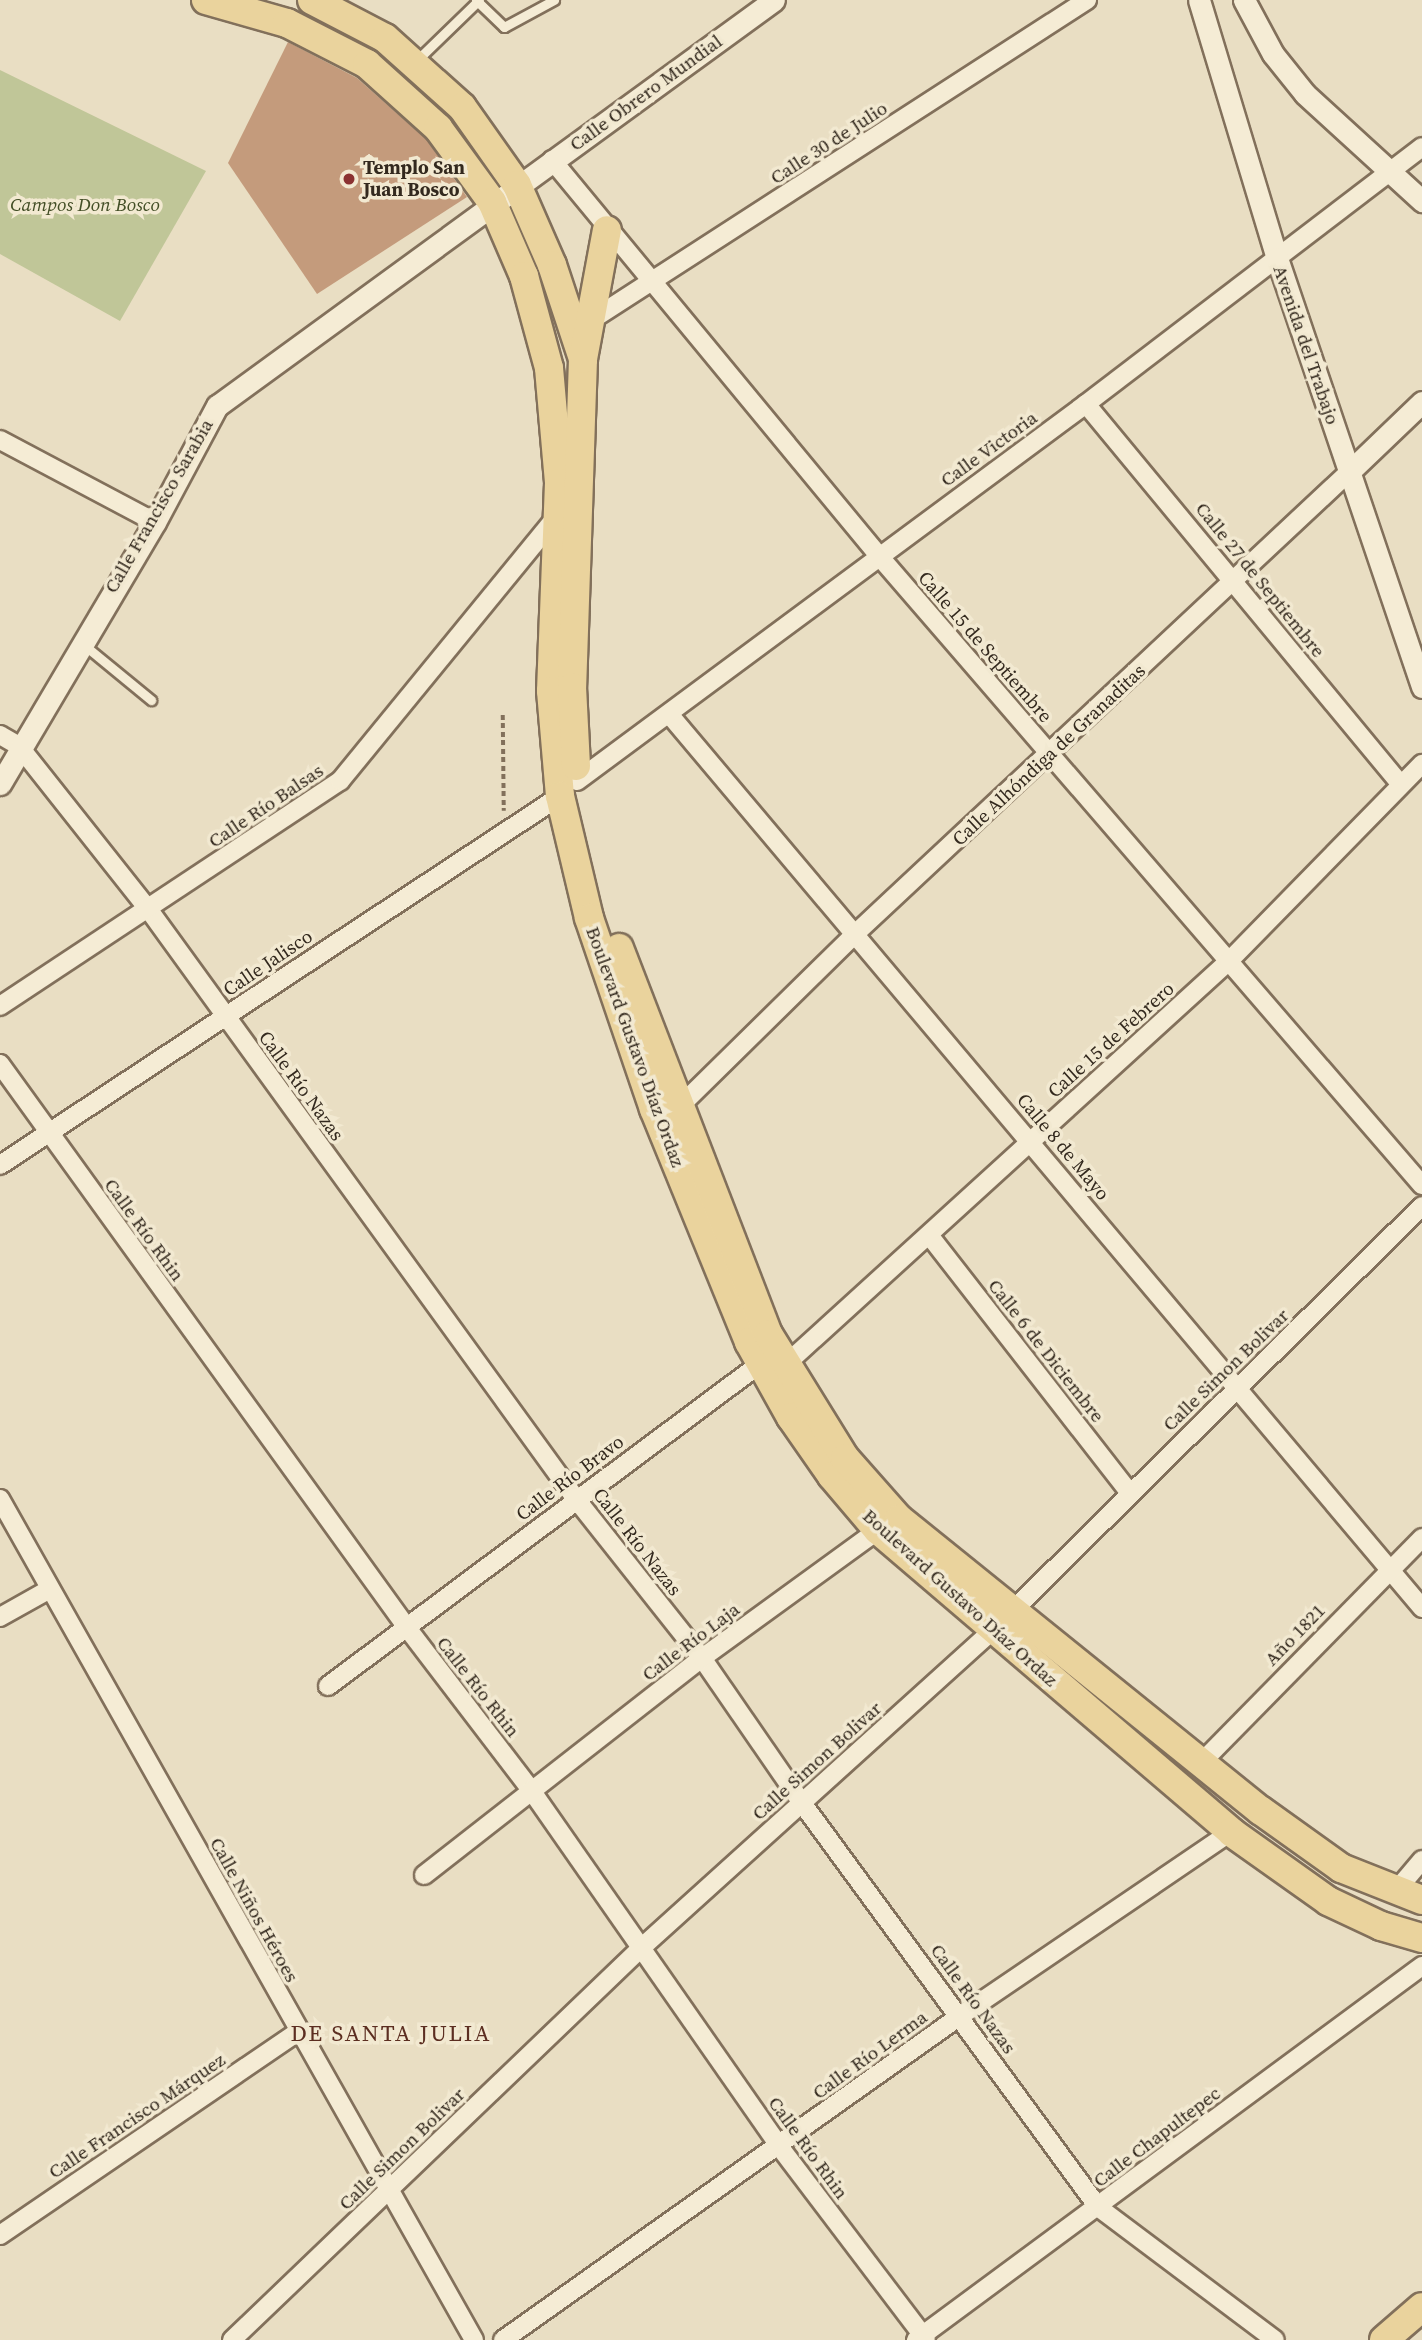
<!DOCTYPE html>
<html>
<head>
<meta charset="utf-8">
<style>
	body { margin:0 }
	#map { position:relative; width:1422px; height:2340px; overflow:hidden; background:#e9dec3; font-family:"Source Serif 4",serif }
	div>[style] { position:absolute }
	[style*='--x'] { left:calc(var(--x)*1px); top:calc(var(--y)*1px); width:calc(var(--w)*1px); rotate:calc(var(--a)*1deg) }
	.green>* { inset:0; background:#c0c698 }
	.building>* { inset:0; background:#c49b7c }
	.path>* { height:3.5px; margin-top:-1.75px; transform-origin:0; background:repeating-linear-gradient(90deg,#82705b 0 5px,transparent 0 8.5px) }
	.roads { filter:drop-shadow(2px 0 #82705b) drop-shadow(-2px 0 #82705b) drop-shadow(0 2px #82705b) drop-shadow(0 -2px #82705b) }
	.service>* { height:9px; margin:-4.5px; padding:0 4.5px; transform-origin:4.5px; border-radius:4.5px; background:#f5ecd5 }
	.minor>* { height:18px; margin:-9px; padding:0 9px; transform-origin:9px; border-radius:9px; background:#f5ecd5 }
	.tertiary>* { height:21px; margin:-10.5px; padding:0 10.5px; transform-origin:10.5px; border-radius:10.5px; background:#f5ecd5 }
	.primary>* { height:28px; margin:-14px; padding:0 14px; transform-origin:14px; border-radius:14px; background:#ead39d }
	.dots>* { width:19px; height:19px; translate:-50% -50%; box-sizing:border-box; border:4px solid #f2e9d1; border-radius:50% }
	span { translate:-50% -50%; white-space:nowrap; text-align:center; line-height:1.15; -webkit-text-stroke:7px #f2e9d1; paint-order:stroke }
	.street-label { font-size:19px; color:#33291e }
	.poi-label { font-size:19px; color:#33291e; font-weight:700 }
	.left { translate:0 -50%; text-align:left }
	.park-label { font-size:19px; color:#434e26; font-style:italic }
	.quarter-label { font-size:23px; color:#5c2e21; letter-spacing:2px }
</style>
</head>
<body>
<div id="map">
	<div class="green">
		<div style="clip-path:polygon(0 70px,206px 171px,120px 321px,0 254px)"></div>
	</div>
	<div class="building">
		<div style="clip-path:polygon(288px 42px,357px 78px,426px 139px,467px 197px,317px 294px,228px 163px)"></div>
	</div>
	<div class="path">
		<div style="--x:503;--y:715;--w:96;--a:89.4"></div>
	</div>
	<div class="roads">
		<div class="service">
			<div style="--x:476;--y:0;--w:39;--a:44"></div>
			<div style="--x:504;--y:27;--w:57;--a:-28.4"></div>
			<div style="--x:415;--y:62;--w:89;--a:-44.1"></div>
			<div style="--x:84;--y:645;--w:87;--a:39.4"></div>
		</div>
		<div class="minor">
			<div style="--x:552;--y:160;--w:514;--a:50.45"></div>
			<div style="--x:879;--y:556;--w:831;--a:49.2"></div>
			<div style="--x:593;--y:319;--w:588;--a:-32.85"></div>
			<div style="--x:1086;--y:404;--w:493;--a:50.4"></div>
			<div style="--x:0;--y:440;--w:175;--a:27.9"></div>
			<div style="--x:669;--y:714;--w:1169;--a:49.89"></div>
			<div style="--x:0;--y:735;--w:22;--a:30"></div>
			<div style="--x:19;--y:746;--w:209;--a:51.6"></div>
			<div style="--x:149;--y:910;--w:727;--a:54.06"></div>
			<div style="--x:576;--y:1499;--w:203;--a:51.6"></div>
			<div style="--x:702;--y:1658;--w:176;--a:55.4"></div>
			<div style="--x:802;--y:1803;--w:501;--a:53.77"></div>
			<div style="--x:1098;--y:2207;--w:221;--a:36.9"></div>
			<div style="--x:577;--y:781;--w:633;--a:-36.53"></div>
			<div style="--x:1086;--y:404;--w:423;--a:-37.4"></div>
			<div style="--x:0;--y:1006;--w:408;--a:-33.5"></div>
			<div style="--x:340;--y:781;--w:340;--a:-50.7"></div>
			<div style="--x:0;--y:1064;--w:697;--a:54.17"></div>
			<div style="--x:408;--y:1629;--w:203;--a:52.6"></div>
			<div style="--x:531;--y:1790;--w:434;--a:55.1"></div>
			<div style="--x:779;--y:2146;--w:243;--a:52.8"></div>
			<div style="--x:678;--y:1108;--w:248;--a:-44.5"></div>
			<div style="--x:855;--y:934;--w:676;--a:-43.08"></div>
			<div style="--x:0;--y:1165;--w:671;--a:-33.38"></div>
			<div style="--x:929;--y:1235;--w:327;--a:52.1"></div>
			<div style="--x:785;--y:1365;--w:600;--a:-42.3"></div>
			<div style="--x:1229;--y:961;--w:276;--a:-45.6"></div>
			<div style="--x:0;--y:1499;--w:965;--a:60.59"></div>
			<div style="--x:0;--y:1617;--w:57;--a:-29.2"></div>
			<div style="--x:328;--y:1686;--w:540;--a:-36.72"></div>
			<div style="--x:1200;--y:1764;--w:317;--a:-45.5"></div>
			<div style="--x:424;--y:1875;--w:353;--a:-38"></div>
			<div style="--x:702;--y:1658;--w:218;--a:-36"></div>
			<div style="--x:1395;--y:1892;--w:42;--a:-49.8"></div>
			<div style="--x:0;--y:2235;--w:361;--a:-34.3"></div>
			<div style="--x:232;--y:2340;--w:565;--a:-43.78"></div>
			<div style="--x:640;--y:1949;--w:476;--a:-42.1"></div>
			<div style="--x:993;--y:1630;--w:603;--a:-44.66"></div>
			<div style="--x:503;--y:2340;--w:560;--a:-35.34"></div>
			<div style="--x:960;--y:2016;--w:328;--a:-34.2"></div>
			<div style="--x:916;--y:2340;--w:629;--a:-36.47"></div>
		</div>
		<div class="tertiary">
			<div style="--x:1199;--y:0;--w:270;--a:73.2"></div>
			<div style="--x:1277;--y:258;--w:453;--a:71.3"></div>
			<div style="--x:1244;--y:0;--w:61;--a:61.8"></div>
			<div style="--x:1273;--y:54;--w:51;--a:51.3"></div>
			<div style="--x:1305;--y:94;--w:159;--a:42.4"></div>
			<div style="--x:1349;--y:472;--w:101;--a:-43.8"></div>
			<div style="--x:0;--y:784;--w:304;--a:-59.4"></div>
			<div style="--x:155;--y:522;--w:132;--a:-61.9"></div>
			<div style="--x:217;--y:406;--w:689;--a:-36.09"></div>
		</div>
		<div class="primary">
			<div style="--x:206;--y:0;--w:84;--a:15.9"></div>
			<div style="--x:287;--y:23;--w:90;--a:27.1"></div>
			<div style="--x:367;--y:64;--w:96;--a:42"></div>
			<div style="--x:438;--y:128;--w:92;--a:53.9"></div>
			<div style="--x:492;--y:202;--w:81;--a:66.6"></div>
			<div style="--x:524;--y:276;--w:95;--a:74.8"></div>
			<div style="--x:549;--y:368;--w:115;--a:85"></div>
			<div style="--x:559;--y:483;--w:208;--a:92.2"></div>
			<div style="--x:551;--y:691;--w:105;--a:85.1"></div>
			<div style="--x:560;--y:796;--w:125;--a:76.6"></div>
			<div style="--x:589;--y:918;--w:202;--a:71.2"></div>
			<div style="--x:654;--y:1109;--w:252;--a:67.8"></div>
			<div style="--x:749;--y:1342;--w:86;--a:60.8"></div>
			<div style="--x:791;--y:1417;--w:72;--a:55.2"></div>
			<div style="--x:832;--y:1476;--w:71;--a:49.6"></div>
			<div style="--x:878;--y:1530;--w:465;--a:40.5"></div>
			<div style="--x:1231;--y:1832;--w:119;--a:35.4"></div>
			<div style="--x:1328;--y:1901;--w:59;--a:25.3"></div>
			<div style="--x:1381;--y:1926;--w:43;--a:16.3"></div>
			<div style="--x:312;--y:0;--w:82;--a:27.5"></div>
			<div style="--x:385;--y:38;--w:103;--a:41.9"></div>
			<div style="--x:462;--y:107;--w:95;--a:54.8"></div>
			<div style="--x:517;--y:185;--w:87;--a:66.4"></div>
			<div style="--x:552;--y:265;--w:99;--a:71.7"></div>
			<div style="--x:583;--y:359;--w:328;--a:91.9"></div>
			<div style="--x:572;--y:687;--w:79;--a:87.1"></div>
			<div style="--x:583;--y:359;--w:131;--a:-79.5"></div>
			<div style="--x:619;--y:948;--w:414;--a:68.9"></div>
			<div style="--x:768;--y:1334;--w:146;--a:58.2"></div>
			<div style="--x:845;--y:1458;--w:81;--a:48.5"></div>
			<div style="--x:899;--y:1519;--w:464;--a:38.9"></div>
			<div style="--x:1260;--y:1810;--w:100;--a:35.6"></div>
			<div style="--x:1341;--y:1868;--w:87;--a:21.6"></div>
			<div style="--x:1384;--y:2340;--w:50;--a:-41"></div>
		</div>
	</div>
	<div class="dots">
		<div style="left:349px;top:179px;background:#8b3231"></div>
	</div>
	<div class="street-label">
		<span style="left:646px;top:93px;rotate:-36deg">Calle Obrero Mundial</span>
		<span style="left:829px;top:143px;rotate:-33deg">Calle 30 de Julio</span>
		<span style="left:1306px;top:345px;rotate:71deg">Avenida del Trabajo</span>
		<span style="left:989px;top:449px;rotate:-36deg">Calle Victoria</span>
		<span style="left:159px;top:506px;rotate:-60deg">Calle Francisco Sarabia</span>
		<span style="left:1260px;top:580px;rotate:51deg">Calle 27 de Septiembre</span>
		<span style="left:985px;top:647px;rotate:49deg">Calle 15 de Septiembre</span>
		<span style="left:1049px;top:755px;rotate:-43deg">Calle Alhóndiga de Granaditas</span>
		<span style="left:266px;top:806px;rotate:-34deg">Calle Río Balsas</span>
		<span style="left:268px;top:963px;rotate:-34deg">Calle Jalisco</span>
		<span style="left:1111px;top:1040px;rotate:-42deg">Calle 15 de Febrero</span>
		<span style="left:635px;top:1047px;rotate:70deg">Boulevard Gustavo Díaz Ordaz</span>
		<span style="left:301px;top:1086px;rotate:54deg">Calle Río Nazas</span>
		<span style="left:1063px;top:1147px;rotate:50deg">Calle 8 de Mayo</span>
		<span style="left:144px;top:1230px;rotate:54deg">Calle Río Rhin</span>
		<span style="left:1046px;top:1351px;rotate:52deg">Calle 6 de Diciembre</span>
		<span style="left:1226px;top:1370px;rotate:-44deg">Calle Simon Bolivar</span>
		<span style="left:570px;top:1478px;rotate:-37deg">Calle Río Bravo</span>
		<span style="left:637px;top:1542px;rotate:52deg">Calle Río Nazas</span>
		<span style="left:960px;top:1598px;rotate:42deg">Boulevard Gustavo Díaz Ordaz</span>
		<span style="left:1295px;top:1635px;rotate:-46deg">Año 1821</span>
		<span style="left:691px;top:1642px;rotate:-37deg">Calle Río Laja</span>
		<span style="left:478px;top:1687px;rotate:52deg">Calle Río Rhin</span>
		<span style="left:817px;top:1761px;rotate:-42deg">Calle Simon Bolivar</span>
		<span style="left:254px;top:1910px;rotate:61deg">Calle Niños Héroes</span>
		<span style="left:973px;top:1999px;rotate:54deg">Calle Río Nazas</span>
		<span style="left:870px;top:2055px;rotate:-36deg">Calle Río Lerma</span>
		<span style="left:137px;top:2116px;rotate:-34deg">Calle Francisco Márquez</span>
		<span style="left:1157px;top:2137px;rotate:-37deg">Calle Chapultepec</span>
		<span style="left:808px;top:2148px;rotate:54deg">Calle Río Rhin</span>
		<span style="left:402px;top:2149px;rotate:-44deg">Calle Simon Bolivar</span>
	</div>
	<div class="poi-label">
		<span class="left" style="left:363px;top:179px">Templo San<br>Juan Bosco</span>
	</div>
	<div class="park-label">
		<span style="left:85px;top:205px">Campos Don Bosco</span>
	</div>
	<div class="quarter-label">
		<span style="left:391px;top:2033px">DE SANTA JULIA</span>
	</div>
</div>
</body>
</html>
